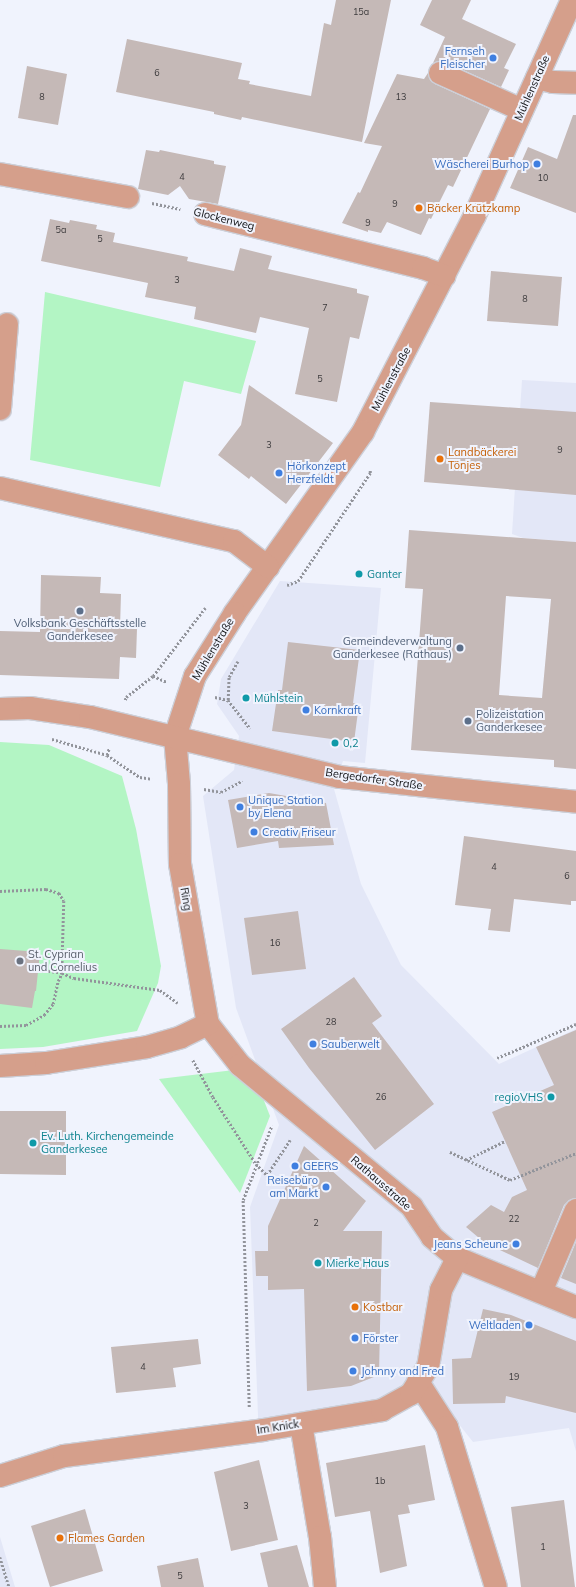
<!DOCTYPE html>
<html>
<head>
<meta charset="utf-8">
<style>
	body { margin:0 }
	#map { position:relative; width:576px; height:1587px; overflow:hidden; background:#f0f3fd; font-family:Mulish,sans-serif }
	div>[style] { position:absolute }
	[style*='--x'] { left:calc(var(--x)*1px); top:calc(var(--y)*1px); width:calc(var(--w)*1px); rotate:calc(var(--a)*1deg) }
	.built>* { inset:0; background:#e3e7f7 }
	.green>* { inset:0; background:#b3f5c4 }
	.building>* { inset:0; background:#c5b9b7 }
	.path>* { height:2.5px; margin-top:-1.25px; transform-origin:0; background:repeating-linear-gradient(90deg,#92949b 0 2px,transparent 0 4px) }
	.roads { filter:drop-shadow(1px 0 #cccfd8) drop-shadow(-1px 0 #cccfd8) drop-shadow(0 1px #cccfd8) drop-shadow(0 -1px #cccfd8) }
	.minor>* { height:22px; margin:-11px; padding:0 11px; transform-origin:11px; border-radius:11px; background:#d59f8b }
	.dots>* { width:11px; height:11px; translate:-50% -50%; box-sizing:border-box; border:2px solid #f0f3fd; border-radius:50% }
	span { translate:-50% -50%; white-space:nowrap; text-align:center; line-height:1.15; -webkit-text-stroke:4px #f0f3fd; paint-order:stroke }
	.number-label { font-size:9px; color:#3c3a3c }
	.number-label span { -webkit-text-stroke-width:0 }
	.shop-label { font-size:11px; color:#366cbe }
	.right { translate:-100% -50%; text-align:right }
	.left { translate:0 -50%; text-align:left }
	.street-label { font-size:11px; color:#0f1013 }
	.food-label { font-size:11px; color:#c56008 }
	.culture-label { font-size:11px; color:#0d838f }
	.service-label { font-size:11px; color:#4e5e75 }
	.worship-label { font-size:11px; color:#5b616d }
</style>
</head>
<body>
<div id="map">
	<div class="built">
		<div style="clip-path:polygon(522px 380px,576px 383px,576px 542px,523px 538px,512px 534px)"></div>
		<div style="clip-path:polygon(280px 581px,381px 588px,365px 763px,343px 761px,334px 789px,361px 884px,401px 965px,499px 1064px,576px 1029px,576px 1451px,569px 1428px,473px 1442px,458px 1423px,416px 1405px,259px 1442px,250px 1207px,279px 1125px,236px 1008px,203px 796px,234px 770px,239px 736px,217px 704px,221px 679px)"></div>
		<div style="clip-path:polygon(0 1537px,15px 1587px,0 1587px)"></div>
	</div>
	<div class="green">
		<div style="clip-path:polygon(45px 292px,256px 341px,241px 394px,184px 381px,160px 487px,30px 460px)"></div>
		<div style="clip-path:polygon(0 742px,49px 745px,122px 776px,136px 829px,161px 966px,158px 983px,137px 1031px,43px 1047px,0 1049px)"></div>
		<div style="clip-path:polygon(234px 1070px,261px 1093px,270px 1116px,240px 1193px,159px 1079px)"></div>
	</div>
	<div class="building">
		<div style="clip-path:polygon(336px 0,391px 0,362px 142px,242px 117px,241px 120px,214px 114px,214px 112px,116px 92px,127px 39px,242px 63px,238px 79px,250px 81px,249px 84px,311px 96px,324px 23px,331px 25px)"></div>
		<div style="clip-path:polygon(432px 0,471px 0,462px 19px,516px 44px,504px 68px,509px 70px,501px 87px,445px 62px,438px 61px,433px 63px,445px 37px,420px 25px)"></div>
		<div style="clip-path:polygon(27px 66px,67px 74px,58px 125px,18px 118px)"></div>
		<div style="clip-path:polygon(428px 73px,430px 80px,435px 84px,490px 109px,453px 187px,448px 185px,431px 219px,429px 218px,421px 235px,387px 222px,381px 233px,368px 230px,368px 232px,342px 223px,358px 192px,360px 193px,382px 146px,364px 143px,397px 74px,424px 79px)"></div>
		<div style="clip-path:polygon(573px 115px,576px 115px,576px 213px,510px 188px,528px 147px,557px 159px)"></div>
		<div style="clip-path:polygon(146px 150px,159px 152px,160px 150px,214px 161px,214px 164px,226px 166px,218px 204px,189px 199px,180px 186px,168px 195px,138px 189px)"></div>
		<div style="clip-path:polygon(50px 219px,69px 223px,70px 220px,97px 225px,96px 229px,115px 233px,113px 242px,188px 257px,187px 261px,234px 271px,240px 248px,272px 256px,268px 269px,357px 289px,357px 293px,369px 296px,359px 339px,350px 337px,337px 402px,295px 394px,309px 328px,260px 317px,256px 333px,194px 319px,196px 307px,145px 297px,148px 283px,41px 261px)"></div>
		<div style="clip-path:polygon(491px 271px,562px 277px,558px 326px,487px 321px)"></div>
		<div style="clip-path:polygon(249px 385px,333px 443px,286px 504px,251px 476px,249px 479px,218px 455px,241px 425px)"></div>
		<div style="clip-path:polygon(430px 402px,576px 412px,576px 495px,424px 482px)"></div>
		<div style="clip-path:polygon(evenodd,409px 530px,576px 542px,576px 769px,554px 767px,554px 760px,411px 750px,423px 589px,405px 588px,409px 530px,506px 596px,551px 599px,542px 698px,499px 695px,506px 596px)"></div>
		<div style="clip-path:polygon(41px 575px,101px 577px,100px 593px,121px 594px,120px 628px,137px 629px,136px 658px,120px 657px,119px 679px,0 675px,0 631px,40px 632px)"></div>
		<div style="clip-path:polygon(288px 642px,360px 650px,353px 703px,359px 704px,354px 742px,272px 731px,278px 690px,282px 690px)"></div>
		<div style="clip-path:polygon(269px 793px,326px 803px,334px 845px,279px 848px,278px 841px,237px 848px,228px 800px)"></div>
		<div style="clip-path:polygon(464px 836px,576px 851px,576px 901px,571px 901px,571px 905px,514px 899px,510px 932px,488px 930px,491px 909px,455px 905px)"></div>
		<div style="clip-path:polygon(298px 911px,306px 969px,252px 975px,244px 918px)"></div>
		<div style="clip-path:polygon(0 949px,40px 952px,36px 991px,35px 991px,32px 1008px,0 1004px)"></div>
		<div style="clip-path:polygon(354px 977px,382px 1016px,372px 1023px,434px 1104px,375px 1150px,309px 1068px,281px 1029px)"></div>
		<div style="clip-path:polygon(576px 1030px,576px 1198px,569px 1200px,564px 1205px,538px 1268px,485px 1243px,466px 1227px,491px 1205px,504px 1212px,512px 1197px,527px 1190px,492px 1112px,554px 1085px,536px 1047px)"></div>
		<div style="clip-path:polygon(0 1111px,66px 1111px,66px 1175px,0 1174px)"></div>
		<div style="clip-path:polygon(304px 1146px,366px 1201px,343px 1231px,382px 1231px,379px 1375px,351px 1386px,307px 1391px,304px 1289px,268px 1290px,268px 1276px,256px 1276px,255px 1251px,268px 1251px,268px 1226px)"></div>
		<div style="clip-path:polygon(576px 1242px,576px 1284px,561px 1278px)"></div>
		<div style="clip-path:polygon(483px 1309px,511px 1315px,576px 1341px,576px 1413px,506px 1396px,505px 1403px,453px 1404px,452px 1359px,471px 1358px)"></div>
		<div style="clip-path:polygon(198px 1339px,201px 1364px,173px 1368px,176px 1387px,116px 1393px,111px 1347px)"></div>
		<div style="clip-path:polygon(425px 1445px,435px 1500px,408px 1505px,410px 1513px,398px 1515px,407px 1566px,380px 1573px,370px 1511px,335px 1517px,326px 1463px)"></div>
		<div style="clip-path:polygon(259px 1460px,278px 1540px,231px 1551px,214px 1472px)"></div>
		<div style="clip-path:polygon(564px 1500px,575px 1587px,521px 1587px,511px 1507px)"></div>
		<div style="clip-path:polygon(85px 1509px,103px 1571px,50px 1587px,31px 1526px)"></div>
		<div style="clip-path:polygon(297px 1545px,309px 1587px,268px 1587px,260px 1553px)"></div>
		<div style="clip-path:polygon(198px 1558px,204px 1587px,161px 1587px,157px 1566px)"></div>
	</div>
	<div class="path">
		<div style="--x:152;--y:203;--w:29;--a:12"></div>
		<div style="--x:287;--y:585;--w:12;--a:-20"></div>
		<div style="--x:298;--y:581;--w:130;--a:-56.3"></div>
		<div style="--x:370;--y:473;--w:4;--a:-90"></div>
		<div style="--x:153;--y:676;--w:15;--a:23"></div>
		<div style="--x:215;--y:697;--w:13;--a:13"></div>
		<div style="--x:228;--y:700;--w:36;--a:52"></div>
		<div style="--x:125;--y:700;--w:3;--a:-72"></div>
		<div style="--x:126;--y:697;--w:34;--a:-38"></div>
		<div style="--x:153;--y:676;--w:86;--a:-52.6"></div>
		<div style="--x:228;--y:700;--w:23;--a:-88"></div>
		<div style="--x:229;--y:677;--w:18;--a:-61"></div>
		<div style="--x:52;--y:739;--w:57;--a:16.2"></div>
		<div style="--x:107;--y:755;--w:40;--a:34"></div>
		<div style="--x:140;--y:777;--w:12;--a:9"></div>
		<div style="--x:107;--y:755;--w:7;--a:-74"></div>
		<div style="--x:204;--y:789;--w:17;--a:10"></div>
		<div style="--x:221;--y:792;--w:24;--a:-28"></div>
		<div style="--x:0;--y:891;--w:46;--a:-2.5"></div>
		<div style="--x:46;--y:889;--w:14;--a:17"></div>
		<div style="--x:59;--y:893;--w:9;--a:58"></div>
		<div style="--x:64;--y:901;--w:72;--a:91.6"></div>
		<div style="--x:62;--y:973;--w:23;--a:-173"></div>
		<div style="--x:0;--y:1026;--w:26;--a:-2"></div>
		<div style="--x:26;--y:1025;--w:21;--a:-29"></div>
		<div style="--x:44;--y:1015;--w:14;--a:-51"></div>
		<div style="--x:53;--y:1004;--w:24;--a:-78"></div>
		<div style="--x:58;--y:981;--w:9;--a:-63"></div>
		<div style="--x:62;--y:973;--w:13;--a:23"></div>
		<div style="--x:74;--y:978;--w:87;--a:7.9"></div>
		<div style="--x:160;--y:990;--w:22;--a:36"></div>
		<div style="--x:497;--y:1058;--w:86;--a:-23.3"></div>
		<div style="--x:193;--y:1060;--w:42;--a:61.6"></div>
		<div style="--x:213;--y:1097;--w:80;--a:57.3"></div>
		<div style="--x:256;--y:1164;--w:16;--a:45"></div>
		<div style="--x:267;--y:1175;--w:42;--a:-56.7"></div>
		<div style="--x:450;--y:1152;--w:66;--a:25"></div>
		<div style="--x:510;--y:1180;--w:71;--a:-22.2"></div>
		<div style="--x:466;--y:1160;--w:43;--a:-26"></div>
		<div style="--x:249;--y:1407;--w:207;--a:-91.7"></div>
		<div style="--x:243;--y:1200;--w:80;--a:-68.9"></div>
		<div style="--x:0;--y:1557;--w:31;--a:73"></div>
	</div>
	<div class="roads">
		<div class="minor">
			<div style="--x:572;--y:0;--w:238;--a:114.3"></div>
			<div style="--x:474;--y:217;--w:242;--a:117.3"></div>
			<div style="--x:363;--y:432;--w:222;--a:125.3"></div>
			<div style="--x:235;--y:613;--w:75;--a:122.4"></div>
			<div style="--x:195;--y:676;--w:64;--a:108.2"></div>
			<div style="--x:175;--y:737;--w:47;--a:85.1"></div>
			<div style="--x:179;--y:784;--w:80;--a:89.3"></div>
			<div style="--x:180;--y:864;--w:162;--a:80.1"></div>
			<div style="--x:208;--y:1024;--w:52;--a:52"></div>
			<div style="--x:240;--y:1065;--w:223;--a:39.5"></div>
			<div style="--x:412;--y:1207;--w:36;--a:56"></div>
			<div style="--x:432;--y:1237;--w:33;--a:40"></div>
			<div style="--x:457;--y:1258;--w:129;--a:22.4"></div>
			<div style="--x:440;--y:73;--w:90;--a:24.3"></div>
			<div style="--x:537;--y:78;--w:16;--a:14"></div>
			<div style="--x:553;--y:82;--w:23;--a:2"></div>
			<div style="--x:0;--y:174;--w:130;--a:10.2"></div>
			<div style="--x:205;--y:214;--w:225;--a:13.9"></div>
			<div style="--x:423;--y:268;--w:23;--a:20"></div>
			<div style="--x:0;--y:409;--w:85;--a:-85.3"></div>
			<div style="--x:0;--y:488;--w:240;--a:12.8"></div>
			<div style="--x:234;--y:541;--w:43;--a:37.4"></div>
			<div style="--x:0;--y:709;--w:30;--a:-2"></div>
			<div style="--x:30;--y:708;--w:61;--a:8.5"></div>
			<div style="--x:90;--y:717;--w:257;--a:13.5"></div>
			<div style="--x:340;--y:777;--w:237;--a:6"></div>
			<div style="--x:0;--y:1066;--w:46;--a:-3.7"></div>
			<div style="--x:46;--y:1063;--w:102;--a:-9"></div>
			<div style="--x:147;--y:1047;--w:35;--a:-16"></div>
			<div style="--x:181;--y:1037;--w:30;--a:-26"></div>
			<div style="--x:541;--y:1292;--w:89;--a:-66.9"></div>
			<div style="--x:418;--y:1382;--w:54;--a:57.2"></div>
			<div style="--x:447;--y:1427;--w:167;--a:73"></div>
			<div style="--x:301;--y:1424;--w:115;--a:80.5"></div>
			<div style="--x:320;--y:1537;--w:50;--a:84.3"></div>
			<div style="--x:0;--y:1476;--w:67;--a:-17.4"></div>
			<div style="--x:64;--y:1456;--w:201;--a:-7.4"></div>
			<div style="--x:263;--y:1430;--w:121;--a:-9.5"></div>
			<div style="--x:382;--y:1410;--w:33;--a:-29"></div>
			<div style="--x:411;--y:1394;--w:32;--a:-58"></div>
			<div style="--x:428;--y:1367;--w:78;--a:-80.4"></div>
			<div style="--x:441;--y:1290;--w:36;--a:-63"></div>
		</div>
	</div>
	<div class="dots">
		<div style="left:493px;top:58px;background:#3f7fe0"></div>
		<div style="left:537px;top:164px;background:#3f7fe0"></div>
		<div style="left:419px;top:208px;background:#e8710a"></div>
		<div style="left:440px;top:459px;background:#e8710a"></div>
		<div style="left:279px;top:473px;background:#3f7fe0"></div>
		<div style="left:359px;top:574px;background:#0f9aa8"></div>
		<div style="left:80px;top:611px;background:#5c6f8a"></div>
		<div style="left:460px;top:648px;background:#5c6f8a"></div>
		<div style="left:246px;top:698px;background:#0f9aa8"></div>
		<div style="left:306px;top:710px;background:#3f7fe0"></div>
		<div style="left:468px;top:721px;background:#5c6f8a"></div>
		<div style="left:335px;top:743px;background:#0f9aa8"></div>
		<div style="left:240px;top:807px;background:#3f7fe0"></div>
		<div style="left:254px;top:832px;background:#3f7fe0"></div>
		<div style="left:20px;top:961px;background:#6b7280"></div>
		<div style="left:313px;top:1044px;background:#3f7fe0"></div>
		<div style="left:551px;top:1097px;background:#0f9aa8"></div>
		<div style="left:33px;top:1143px;background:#0f9aa8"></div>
		<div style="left:295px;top:1166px;background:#3f7fe0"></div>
		<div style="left:326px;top:1187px;background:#3f7fe0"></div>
		<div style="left:516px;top:1244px;background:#3f7fe0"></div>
		<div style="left:318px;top:1263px;background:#0f9aa8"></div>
		<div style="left:355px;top:1307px;background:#e8710a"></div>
		<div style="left:529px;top:1325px;background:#3f7fe0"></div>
		<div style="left:355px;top:1338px;background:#3f7fe0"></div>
		<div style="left:353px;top:1371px;background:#3f7fe0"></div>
		<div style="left:60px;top:1538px;background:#e8710a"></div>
	</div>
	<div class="number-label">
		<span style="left:361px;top:12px">15a</span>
		<span style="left:157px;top:73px">6</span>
		<span style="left:42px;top:97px">8</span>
		<span style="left:401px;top:97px">13</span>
		<span style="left:182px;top:177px">4</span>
		<span style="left:543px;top:178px">10</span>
		<span style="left:395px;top:204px">9</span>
		<span style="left:368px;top:223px">9</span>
		<span style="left:61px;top:230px">5a</span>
		<span style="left:100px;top:239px">5</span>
		<span style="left:177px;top:280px">3</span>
		<span style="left:525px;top:299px">8</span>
		<span style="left:325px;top:308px">7</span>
		<span style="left:320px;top:379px">5</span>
		<span style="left:269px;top:445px">3</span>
		<span style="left:560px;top:450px">9</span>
		<span style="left:494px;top:867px">4</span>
		<span style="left:567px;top:876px">6</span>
		<span style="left:275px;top:943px">16</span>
		<span style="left:331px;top:1022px">28</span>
		<span style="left:381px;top:1097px">26</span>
		<span style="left:514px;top:1219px">22</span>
		<span style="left:316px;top:1223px">2</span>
		<span style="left:143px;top:1367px">4</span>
		<span style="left:514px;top:1377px">19</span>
		<span style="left:380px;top:1481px">1b</span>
		<span style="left:246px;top:1506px">3</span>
		<span style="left:543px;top:1547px">1</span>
		<span style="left:180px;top:1576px">5</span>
	</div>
	<div class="shop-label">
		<span class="right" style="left:485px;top:58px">Fernseh<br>Fleischer</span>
		<span class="right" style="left:529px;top:164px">Wäscherei Burhop</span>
		<span class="left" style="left:287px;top:473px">Hörkonzept<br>Herzfeldt</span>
		<span class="left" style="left:314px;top:710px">Kornkraft</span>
		<span class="left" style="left:248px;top:807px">Unique Station<br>by Elena</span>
		<span class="left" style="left:262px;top:832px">Creativ Friseur</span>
		<span class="left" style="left:321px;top:1044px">Sauberwelt</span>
		<span class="left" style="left:303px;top:1166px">GEERS</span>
		<span class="right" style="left:318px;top:1187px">Reisebüro<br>am Markt</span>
		<span class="right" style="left:508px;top:1244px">Jeans Scheune</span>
		<span class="right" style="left:521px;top:1325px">Weltladen</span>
		<span class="left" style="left:363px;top:1338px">Förster</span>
		<span class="left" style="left:361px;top:1371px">Johnny and Fred</span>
	</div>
	<div class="street-label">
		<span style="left:532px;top:88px;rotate:-66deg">Mühlenstraße</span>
		<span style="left:224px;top:219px;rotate:14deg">Glockenweg</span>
		<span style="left:391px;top:379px;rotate:-62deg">Mühlenstraße</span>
		<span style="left:213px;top:649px;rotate:-59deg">Mühlenstraße</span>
		<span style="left:374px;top:779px;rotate:8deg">Bergedorfer Straße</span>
		<span style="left:186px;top:899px;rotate:80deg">Ring</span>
		<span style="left:381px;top:1183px;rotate:41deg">Rathausstraße</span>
		<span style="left:278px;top:1427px;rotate:-9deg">Im Knick</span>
	</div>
	<div class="food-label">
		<span class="left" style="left:427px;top:208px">Bäcker Krützkamp</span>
		<span class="left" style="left:448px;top:459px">Landbäckerei<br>Tönjes</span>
		<span class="left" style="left:363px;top:1307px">Kostbar</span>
		<span class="left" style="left:68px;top:1538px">Flames Garden</span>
	</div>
	<div class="culture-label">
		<span class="left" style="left:367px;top:574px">Ganter</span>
		<span class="left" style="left:254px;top:698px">Mühlstein</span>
		<span class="left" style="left:343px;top:743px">0,2</span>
		<span class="right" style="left:543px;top:1097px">regioVHS</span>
		<span class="left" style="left:41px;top:1143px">Ev. Luth. Kirchengemeinde<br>Ganderkesee</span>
		<span class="left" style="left:326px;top:1263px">Mierke Haus</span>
	</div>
	<div class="service-label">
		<span style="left:80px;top:630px">Volksbank Geschäftsstelle<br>Ganderkesee</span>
		<span class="right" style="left:452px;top:648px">Gemeindeverwaltung<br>Ganderkesee (Rathaus)</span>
		<span class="left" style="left:476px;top:721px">Polizeistation<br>Ganderkesee</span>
	</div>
	<div class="worship-label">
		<span class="left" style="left:28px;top:961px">St. Cyprian<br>und Cornelius</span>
	</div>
</div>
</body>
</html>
